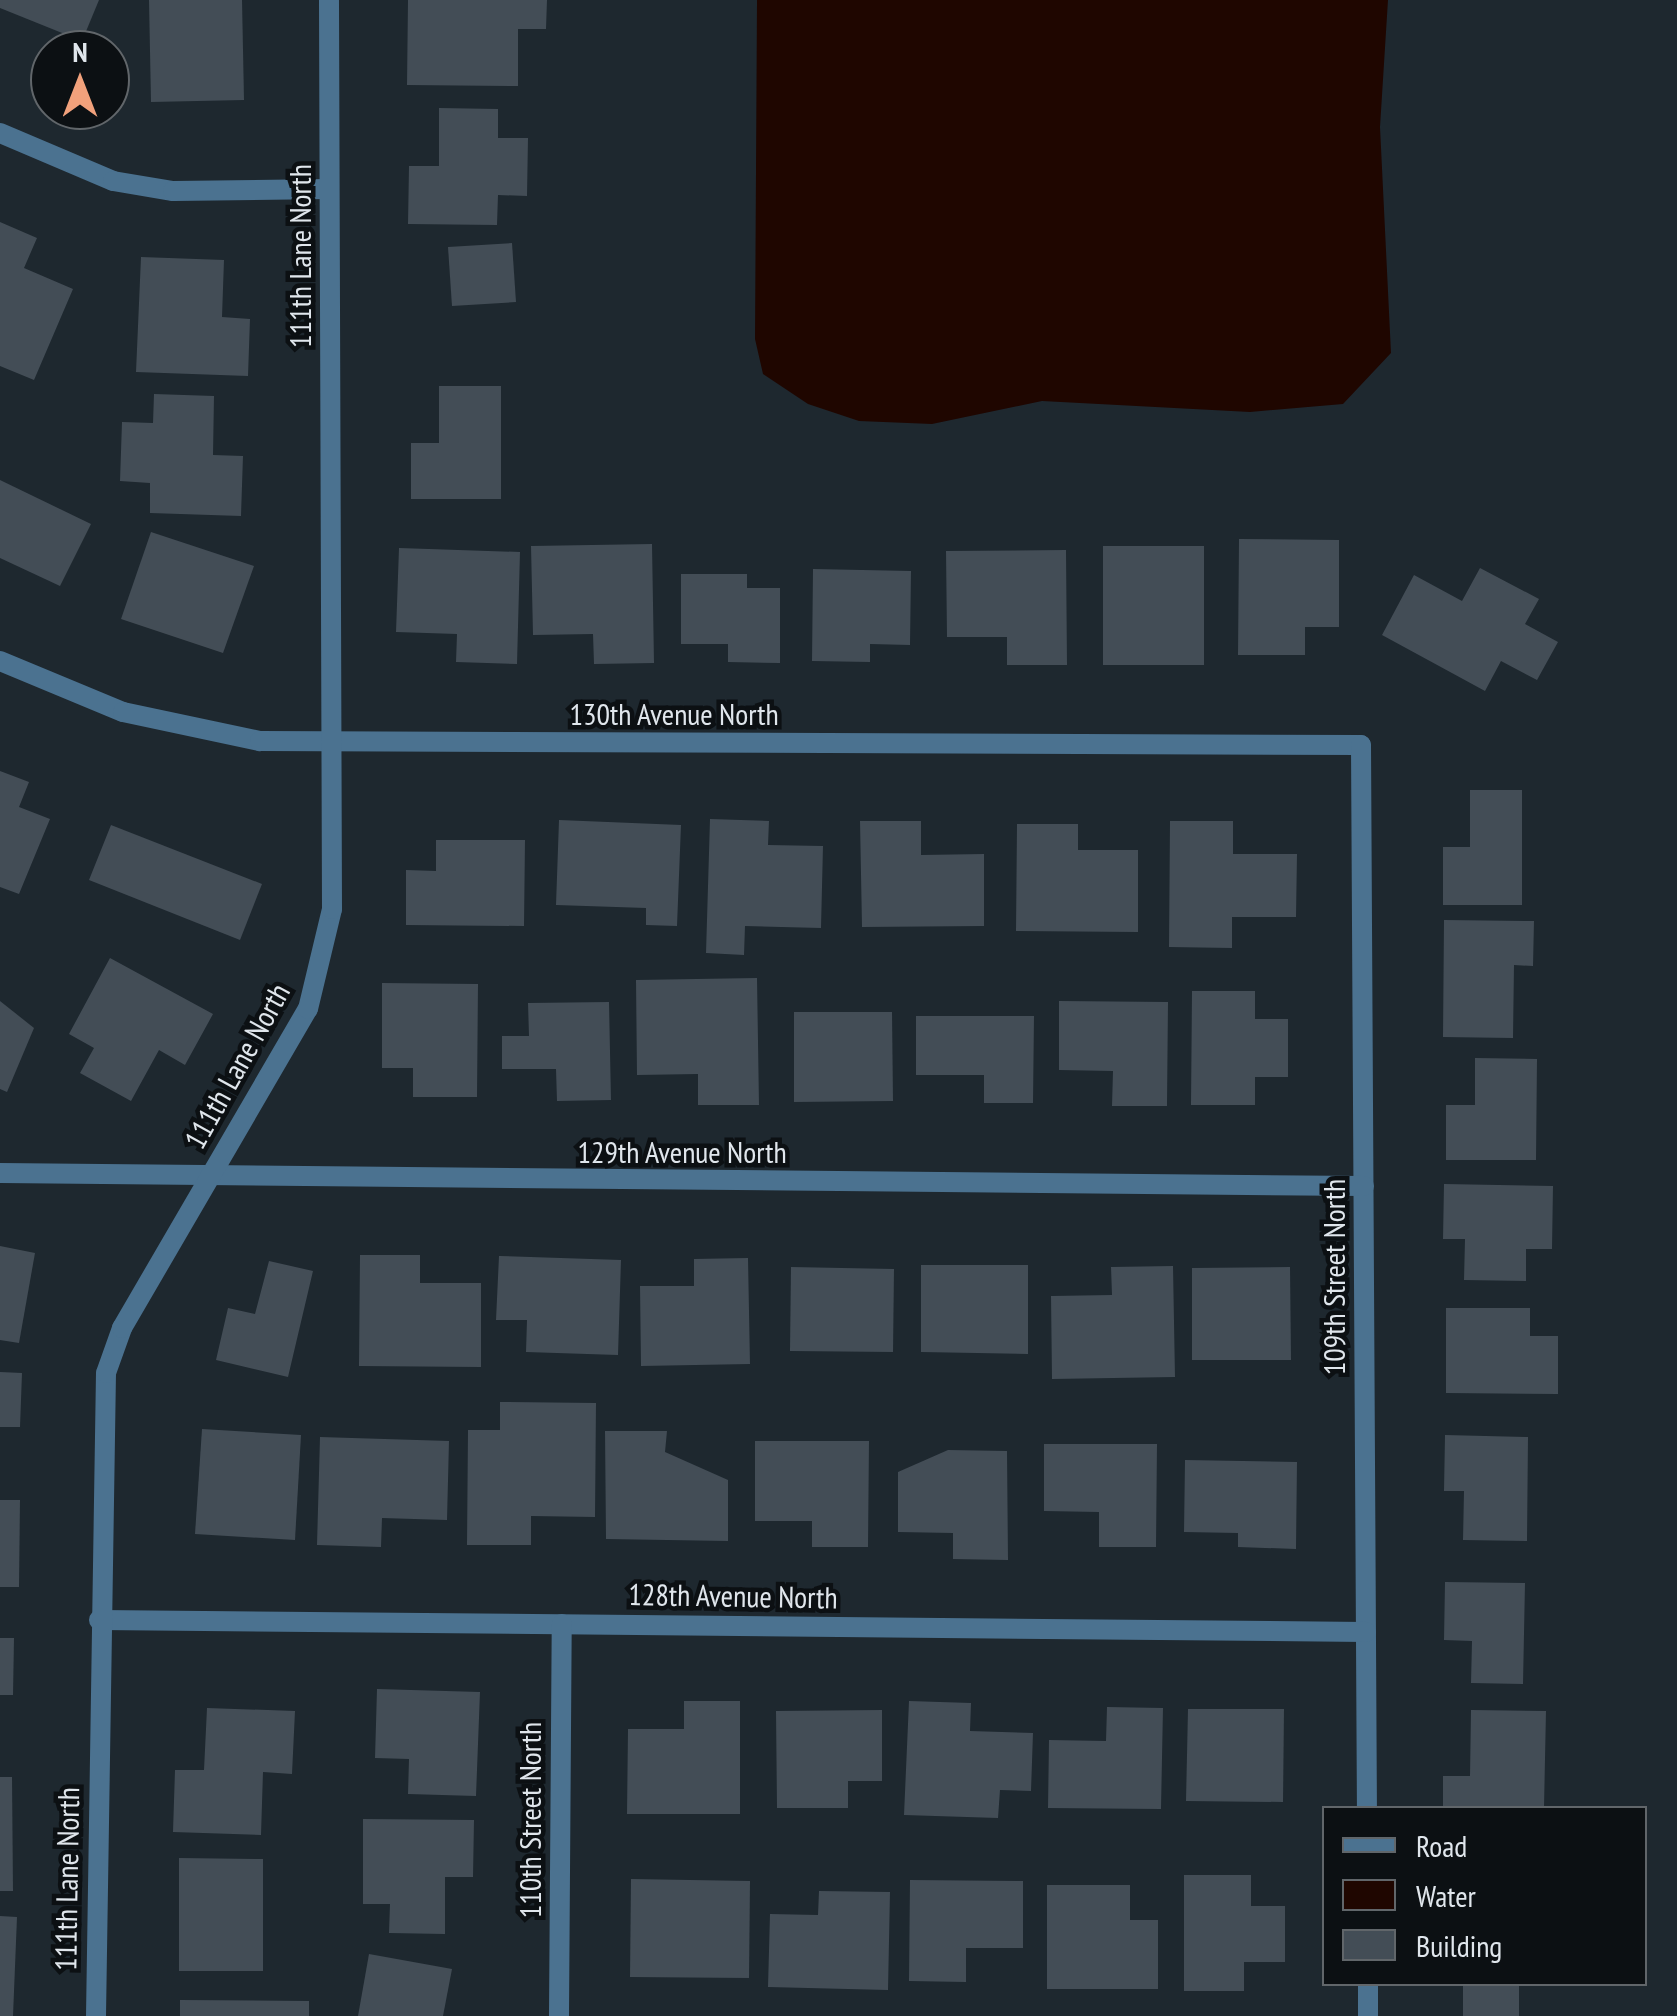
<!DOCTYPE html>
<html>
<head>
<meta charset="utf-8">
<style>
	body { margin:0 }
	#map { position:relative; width:1677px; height:2016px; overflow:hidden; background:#1e282f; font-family:"PT Sans Narrow",sans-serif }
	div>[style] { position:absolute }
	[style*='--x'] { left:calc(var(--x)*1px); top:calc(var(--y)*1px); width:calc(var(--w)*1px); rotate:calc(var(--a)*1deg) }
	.water>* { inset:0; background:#1f0600 }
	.building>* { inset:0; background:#434d56 }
	.minor>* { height:20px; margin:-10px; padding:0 10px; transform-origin:10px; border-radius:10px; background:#4b7290 }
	span { translate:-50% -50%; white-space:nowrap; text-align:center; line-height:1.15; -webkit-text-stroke:9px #0c1013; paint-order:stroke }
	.street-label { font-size:30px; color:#e0e6ec }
	.legend { position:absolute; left:1322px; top:1806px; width:325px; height:180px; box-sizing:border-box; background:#0c1013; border:2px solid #61666a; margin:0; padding:12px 18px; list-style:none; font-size:30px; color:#e0e6ec }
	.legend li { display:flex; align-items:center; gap:20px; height:50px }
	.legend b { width:50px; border:2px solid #61666a }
	.north { position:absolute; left:30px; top:30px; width:100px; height:100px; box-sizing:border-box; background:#0c1013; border:2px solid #61666a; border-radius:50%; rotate:0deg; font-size:28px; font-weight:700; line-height:40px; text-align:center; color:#e0e6ec }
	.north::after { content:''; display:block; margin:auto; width:35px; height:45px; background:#f1a17c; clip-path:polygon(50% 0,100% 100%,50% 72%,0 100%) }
</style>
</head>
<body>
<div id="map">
	<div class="water">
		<div style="clip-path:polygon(757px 0,1388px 0,1380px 127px,1391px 353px,1343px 404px,1250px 412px,1042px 401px,932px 424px,859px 421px,808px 404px,763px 374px,755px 339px)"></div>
	</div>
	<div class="building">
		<div style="clip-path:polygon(0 0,99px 0,82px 41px,0 8px)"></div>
		<div style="clip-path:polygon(149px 0,242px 0,244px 100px,151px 102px)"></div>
		<div style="clip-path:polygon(408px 0,547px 0,546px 29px,518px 29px,518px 86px,407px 85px)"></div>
		<div style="clip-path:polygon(439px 108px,498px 109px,498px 138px,528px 138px,527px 196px,498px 195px,497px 225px,408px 224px,409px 166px,439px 166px)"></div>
		<div style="clip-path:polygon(0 222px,37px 238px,24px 268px,73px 289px,34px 380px,0 366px)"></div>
		<div style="clip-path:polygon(512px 243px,516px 302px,452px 306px,448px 247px)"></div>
		<div style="clip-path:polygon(141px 257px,224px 260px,222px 317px,250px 319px,248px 376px,136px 372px)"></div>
		<div style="clip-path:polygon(439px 386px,501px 386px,501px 499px,411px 499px,411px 443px,439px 443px)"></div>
		<div style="clip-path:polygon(154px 394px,214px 396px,213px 455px,243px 456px,241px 516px,150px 513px,150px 483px,120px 481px,122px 422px,153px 423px)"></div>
		<div style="clip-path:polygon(0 480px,91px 524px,60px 586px,0 558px)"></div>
		<div style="clip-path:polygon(151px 532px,254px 566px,223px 653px,121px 619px)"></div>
		<div style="clip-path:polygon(1239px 539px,1339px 540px,1339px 627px,1305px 627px,1305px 655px,1238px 655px)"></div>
		<div style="clip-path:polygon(652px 544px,654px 663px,594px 664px,593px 634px,533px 635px,531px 546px)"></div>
		<div style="clip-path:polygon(1103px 546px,1204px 546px,1204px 665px,1103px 665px)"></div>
		<div style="clip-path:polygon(399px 548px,520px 552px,517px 664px,456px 662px,457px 634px,396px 632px)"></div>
		<div style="clip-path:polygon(1066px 550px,1067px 665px,1007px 665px,1007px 637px,947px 637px,946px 551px)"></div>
		<div style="clip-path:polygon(1480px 568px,1539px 599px,1525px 624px,1558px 642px,1537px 680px,1501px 661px,1485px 691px,1382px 635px,1414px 575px,1462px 601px)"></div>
		<div style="clip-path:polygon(813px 569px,911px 571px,910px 645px,870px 644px,870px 662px,812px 661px)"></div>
		<div style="clip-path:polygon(681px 574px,747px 574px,747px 588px,780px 588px,780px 663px,728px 662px,728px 644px,681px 644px)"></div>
		<div style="clip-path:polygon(0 771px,29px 782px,19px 807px,50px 819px,19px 894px,0 887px)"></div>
		<div style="clip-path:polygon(1470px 790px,1522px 790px,1522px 905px,1443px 905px,1443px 847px,1470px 847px)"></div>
		<div style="clip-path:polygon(710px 819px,769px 821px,768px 845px,823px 846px,821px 928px,745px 926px,744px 955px,706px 953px)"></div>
		<div style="clip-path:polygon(559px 820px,681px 825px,677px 926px,646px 925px,646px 908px,556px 905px)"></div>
		<div style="clip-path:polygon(860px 821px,921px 821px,921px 855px,984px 854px,984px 926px,862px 927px)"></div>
		<div style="clip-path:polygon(1170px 821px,1233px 821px,1233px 854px,1297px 854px,1296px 917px,1232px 917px,1232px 948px,1169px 947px)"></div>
		<div style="clip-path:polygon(1017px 824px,1078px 824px,1078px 850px,1138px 850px,1138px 932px,1016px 931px)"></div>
		<div style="clip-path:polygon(111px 825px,262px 884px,240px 940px,89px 880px)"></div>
		<div style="clip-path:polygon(436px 840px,525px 840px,524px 926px,406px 925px,406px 870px,436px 871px)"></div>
		<div style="clip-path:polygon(1444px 920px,1534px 921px,1533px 966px,1514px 965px,1513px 1038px,1443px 1037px)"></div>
		<div style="clip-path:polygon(110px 958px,213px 1014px,185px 1065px,159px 1050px,131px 1101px,80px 1073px,94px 1048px,69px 1034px)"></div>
		<div style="clip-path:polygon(757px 978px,759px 1105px,698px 1105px,698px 1074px,637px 1075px,636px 980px)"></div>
		<div style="clip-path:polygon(382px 983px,478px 984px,477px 1097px,413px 1097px,413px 1068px,382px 1068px)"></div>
		<div style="clip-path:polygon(1192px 991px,1255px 991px,1255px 1019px,1288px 1019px,1288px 1077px,1255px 1077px,1255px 1105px,1191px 1105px)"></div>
		<div style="clip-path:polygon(0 1001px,34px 1028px,7px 1092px,0 1089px)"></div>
		<div style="clip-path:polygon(1059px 1001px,1168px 1002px,1167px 1106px,1112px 1106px,1113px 1071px,1059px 1070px)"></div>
		<div style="clip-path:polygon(609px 1002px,611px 1100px,557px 1101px,556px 1069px,502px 1069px,502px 1036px,529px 1036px,528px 1003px)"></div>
		<div style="clip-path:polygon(794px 1012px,892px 1012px,893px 1101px,794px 1102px)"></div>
		<div style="clip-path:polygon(916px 1016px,1034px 1016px,1033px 1103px,984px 1103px,984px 1075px,916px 1075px)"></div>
		<div style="clip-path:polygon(1475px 1058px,1537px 1059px,1536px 1160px,1446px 1160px,1446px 1105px,1475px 1105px)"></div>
		<div style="clip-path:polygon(1444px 1184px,1553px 1186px,1552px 1249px,1526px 1249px,1526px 1281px,1464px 1280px,1465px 1239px,1443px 1239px)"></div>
		<div style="clip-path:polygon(0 1246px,35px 1253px,19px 1343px,0 1340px)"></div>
		<div style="clip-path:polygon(360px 1255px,420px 1255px,420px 1283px,481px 1283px,481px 1367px,359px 1366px)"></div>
		<div style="clip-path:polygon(499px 1256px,621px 1260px,618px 1355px,526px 1352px,527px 1320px,496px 1320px)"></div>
		<div style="clip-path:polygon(748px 1258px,750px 1364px,641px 1366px,640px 1286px,694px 1286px,694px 1259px)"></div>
		<div style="clip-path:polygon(269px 1261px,313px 1271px,288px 1377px,216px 1360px,228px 1308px,255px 1314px)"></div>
		<div style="clip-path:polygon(921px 1265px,1028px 1265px,1028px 1354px,921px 1352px)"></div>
		<div style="clip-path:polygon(1173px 1266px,1175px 1377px,1052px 1379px,1051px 1296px,1112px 1295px,1111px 1267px)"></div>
		<div style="clip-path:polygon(791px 1267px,894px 1269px,893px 1352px,790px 1351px)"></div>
		<div style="clip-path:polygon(1290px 1267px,1291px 1360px,1192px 1360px,1192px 1268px)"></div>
		<div style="clip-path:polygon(1446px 1308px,1530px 1308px,1530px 1336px,1558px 1336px,1558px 1394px,1446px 1393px)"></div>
		<div style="clip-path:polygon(0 1372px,22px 1373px,20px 1427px,0 1427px)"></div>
		<div style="clip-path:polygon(500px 1402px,596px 1403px,595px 1517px,531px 1516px,531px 1545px,467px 1545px,468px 1430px,500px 1430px)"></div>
		<div style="clip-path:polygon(202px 1429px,301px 1435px,295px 1540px,195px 1534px)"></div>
		<div style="clip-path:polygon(605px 1431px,667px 1431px,665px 1452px,728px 1480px,728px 1541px,606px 1539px)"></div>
		<div style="clip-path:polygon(1445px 1435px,1528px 1437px,1527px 1541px,1463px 1540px,1464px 1491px,1444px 1491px)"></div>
		<div style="clip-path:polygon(320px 1437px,449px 1441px,447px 1520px,382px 1518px,381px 1547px,317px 1545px)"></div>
		<div style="clip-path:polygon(755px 1441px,869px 1441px,868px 1547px,812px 1547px,812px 1521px,755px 1521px)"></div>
		<div style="clip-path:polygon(1044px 1444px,1157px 1444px,1156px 1547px,1099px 1547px,1099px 1512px,1044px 1511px)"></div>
		<div style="clip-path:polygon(948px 1450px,1007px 1451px,1008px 1560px,953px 1559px,953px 1533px,898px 1532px,898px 1472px)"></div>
		<div style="clip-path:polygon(1185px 1460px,1297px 1462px,1296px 1549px,1238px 1547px,1238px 1533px,1184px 1532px)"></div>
		<div style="clip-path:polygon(0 1500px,20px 1500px,19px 1587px,0 1587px)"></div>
		<div style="clip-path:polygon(1445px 1582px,1525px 1583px,1523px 1684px,1471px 1683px,1472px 1641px,1444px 1640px)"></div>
		<div style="clip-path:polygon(0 1638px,14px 1638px,13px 1695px,0 1695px)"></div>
		<div style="clip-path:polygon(377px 1689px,480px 1692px,476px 1796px,408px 1794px,409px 1759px,375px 1758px)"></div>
		<div style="clip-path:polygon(684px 1701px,740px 1701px,740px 1814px,627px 1814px,628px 1729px,684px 1729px)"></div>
		<div style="clip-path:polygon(909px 1701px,971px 1703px,970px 1731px,1033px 1733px,1031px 1791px,1000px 1790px,998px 1818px,904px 1815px)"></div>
		<div style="clip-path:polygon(1107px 1707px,1163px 1708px,1161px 1809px,1048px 1808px,1049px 1740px,1106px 1741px)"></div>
		<div style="clip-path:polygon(207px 1708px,295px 1711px,292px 1774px,263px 1772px,261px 1835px,173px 1832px,175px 1770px,204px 1770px)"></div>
		<div style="clip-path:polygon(1188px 1709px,1284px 1709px,1283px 1802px,1186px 1801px)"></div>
		<div style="clip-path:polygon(882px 1710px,882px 1781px,848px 1781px,848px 1808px,777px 1808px,776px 1711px)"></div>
		<div style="clip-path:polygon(1471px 1710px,1546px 1711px,1544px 1808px,1443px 1808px,1443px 1776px,1470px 1776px)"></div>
		<div style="clip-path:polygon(0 1777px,12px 1777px,13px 1891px,0 1891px)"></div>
		<div style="clip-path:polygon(363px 1819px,474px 1820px,473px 1877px,445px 1877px,445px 1934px,389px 1933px,390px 1904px,363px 1904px)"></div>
		<div style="clip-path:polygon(179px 1858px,263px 1859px,263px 1971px,179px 1971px)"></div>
		<div style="clip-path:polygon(1184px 1875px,1251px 1875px,1251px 1906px,1285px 1906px,1285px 1962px,1244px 1962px,1244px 1991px,1184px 1991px)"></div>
		<div style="clip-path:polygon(631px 1879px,750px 1881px,749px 1978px,630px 1977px)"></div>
		<div style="clip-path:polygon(910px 1880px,1023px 1881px,1023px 1948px,966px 1948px,966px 1982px,909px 1981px)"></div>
		<div style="clip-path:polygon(1047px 1885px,1130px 1885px,1130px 1920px,1158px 1920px,1158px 1989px,1047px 1989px)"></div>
		<div style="clip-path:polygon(819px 1891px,890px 1892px,888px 1990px,768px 1987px,770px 1914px,818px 1915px)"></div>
		<div style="clip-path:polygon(0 1916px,17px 1917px,13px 2016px,0 2016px)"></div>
		<div style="clip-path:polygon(369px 1954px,452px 1969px,443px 2016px,358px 2016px)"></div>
		<div style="clip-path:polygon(1463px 1984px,1519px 1984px,1519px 2016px,1463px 2016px)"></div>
		<div style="clip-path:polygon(180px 2000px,309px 2001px,309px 2016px,180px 2016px)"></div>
	</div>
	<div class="minor">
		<div style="--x:0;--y:133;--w:123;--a:23"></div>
		<div style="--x:113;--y:181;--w:61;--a:9.5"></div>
		<div style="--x:173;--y:191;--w:156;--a:-0.7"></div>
		<div style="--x:0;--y:661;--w:133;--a:22.5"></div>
		<div style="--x:123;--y:712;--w:140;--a:12"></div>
		<div style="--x:260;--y:741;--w:1101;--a:0.21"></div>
		<div style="--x:1361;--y:745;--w:1063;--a:89.68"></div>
		<div style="--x:0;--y:1173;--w:1364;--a:0.55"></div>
		<div style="--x:99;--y:1620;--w:1267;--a:0.54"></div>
		<div style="--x:1368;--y:1984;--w:32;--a:90"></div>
		<div style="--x:96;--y:2016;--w:643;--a:-89.11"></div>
		<div style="--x:106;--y:1373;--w:48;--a:-70.4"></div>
		<div style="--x:122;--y:1328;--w:369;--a:-59.8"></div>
		<div style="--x:308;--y:1009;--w:103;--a:-76.5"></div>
		<div style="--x:332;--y:909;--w:909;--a:-90.19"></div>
		<div style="--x:559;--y:2016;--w:392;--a:-89.6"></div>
	</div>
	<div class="street-label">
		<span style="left:300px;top:256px;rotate:-90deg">111th Lane North</span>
		<span style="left:674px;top:714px">130th Avenue North</span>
		<span style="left:237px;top:1066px;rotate:-61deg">111th Lane North</span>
		<span style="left:682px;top:1152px">129th Avenue North</span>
		<span style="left:1334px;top:1277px;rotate:-90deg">109th Street North</span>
		<span style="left:733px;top:1596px;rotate:1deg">128th Avenue North</span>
		<span style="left:530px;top:1820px;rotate:-90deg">110th Street North</span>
		<span style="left:67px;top:1879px;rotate:-89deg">111th Lane North</span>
	</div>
	<ul class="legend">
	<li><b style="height:12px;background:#4b7290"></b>Road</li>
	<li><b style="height:28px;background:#1f0600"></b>Water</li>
	<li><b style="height:28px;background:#434d56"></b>Building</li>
	</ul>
	<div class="north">N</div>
</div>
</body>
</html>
